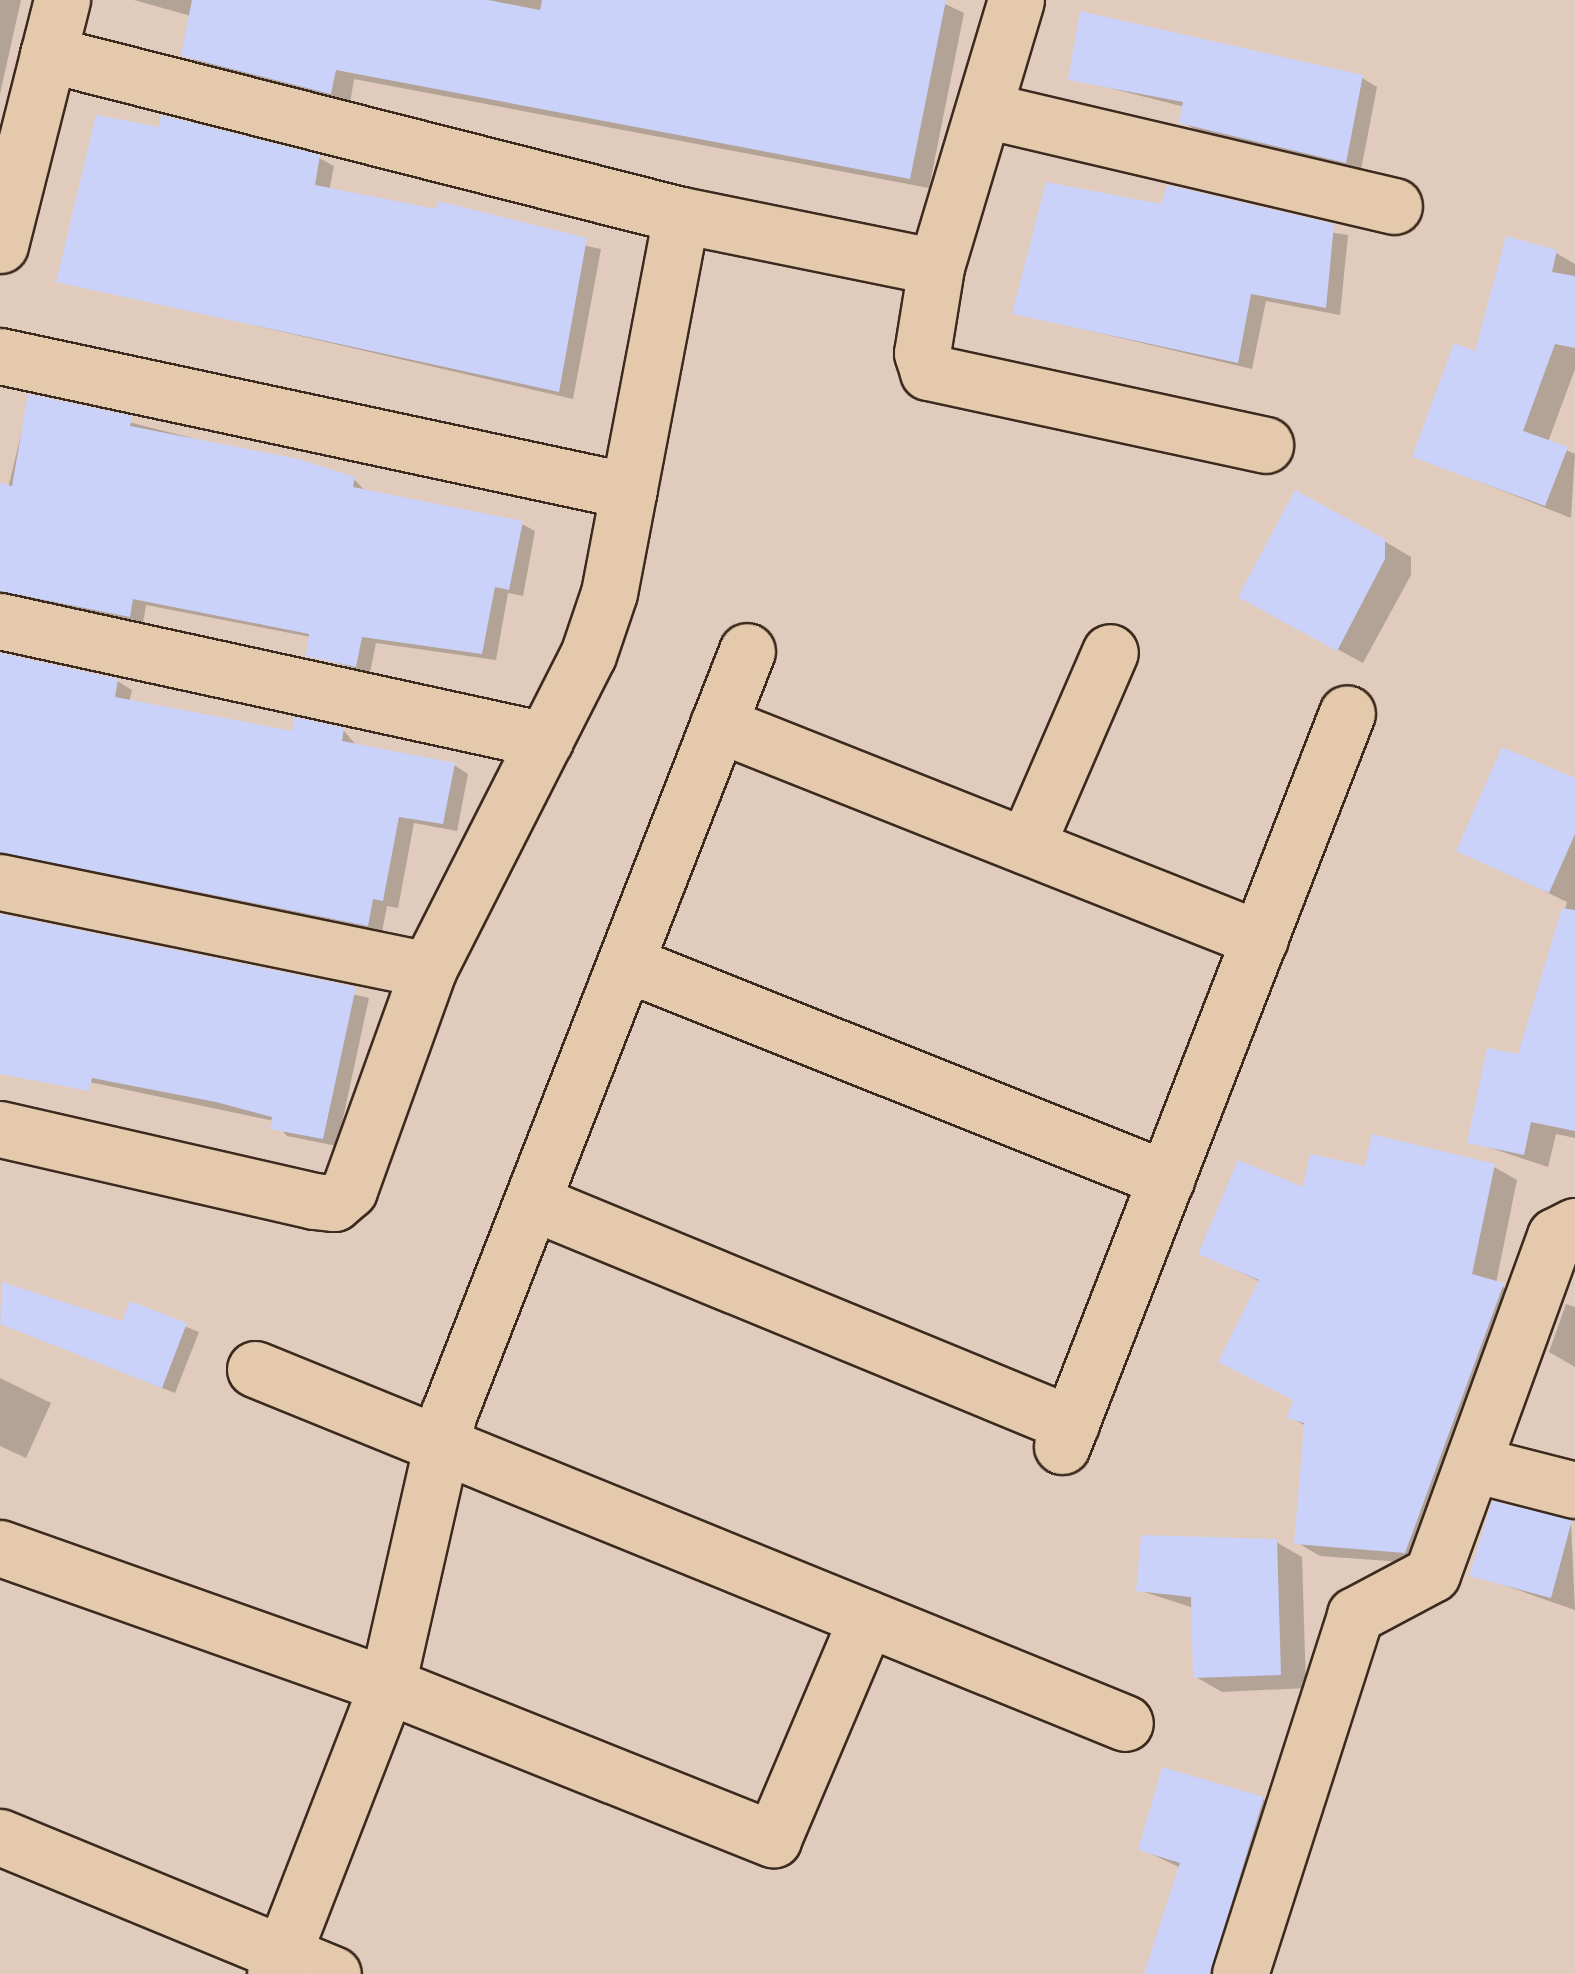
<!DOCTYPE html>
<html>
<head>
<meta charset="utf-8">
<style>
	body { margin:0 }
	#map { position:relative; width:1575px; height:1974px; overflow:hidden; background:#e0cbbc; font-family:"Comic Neue",sans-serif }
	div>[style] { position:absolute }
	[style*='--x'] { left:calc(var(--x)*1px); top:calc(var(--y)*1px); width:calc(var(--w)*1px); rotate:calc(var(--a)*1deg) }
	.shadow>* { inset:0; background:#0003 }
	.building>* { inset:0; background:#cbd2fa }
	.roads { filter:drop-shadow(2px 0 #3b2a1e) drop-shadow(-2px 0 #3b2a1e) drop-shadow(0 2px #3b2a1e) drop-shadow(0 -2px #3b2a1e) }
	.minor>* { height:55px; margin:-27.5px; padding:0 27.5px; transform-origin:27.5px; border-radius:27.5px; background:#e5c9ac }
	span { translate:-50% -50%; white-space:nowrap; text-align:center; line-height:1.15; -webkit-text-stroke:8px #e5c9ac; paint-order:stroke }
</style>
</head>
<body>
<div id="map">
	<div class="shadow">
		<div style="clip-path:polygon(0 0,21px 0,0 94px)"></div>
		<div style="clip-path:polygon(134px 0,937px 0,964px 13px,929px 188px,354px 79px,350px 103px,203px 65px,184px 54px,191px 16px)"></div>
		<div style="clip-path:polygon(1070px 78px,1362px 78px,1377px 87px,1361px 170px,1198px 131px,1182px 122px,1185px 107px)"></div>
		<div style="clip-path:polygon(319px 158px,334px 166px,329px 191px,601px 249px,573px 399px,59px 280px)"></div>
		<div style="clip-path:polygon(1163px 207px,1348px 235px,1340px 315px,1266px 301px,1252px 369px,1015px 313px)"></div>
		<div style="clip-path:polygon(1556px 253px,1575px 264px,1575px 369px,1548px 442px,1575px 454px,1571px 518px,1415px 456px)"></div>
		<div style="clip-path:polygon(30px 397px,354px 479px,367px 493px,522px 524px,535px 531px,523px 596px,508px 593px,496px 660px,376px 643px,370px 673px,308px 654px,311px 637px,146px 605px,143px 623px,22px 597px,0 603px,0 522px)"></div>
		<div style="clip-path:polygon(1384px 541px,1411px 557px,1411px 575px,1363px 663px,1267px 611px)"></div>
		<div style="clip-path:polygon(0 654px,117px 681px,132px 690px,129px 703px,294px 734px,344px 731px,357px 746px,454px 765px,468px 774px,457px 831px,414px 823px,398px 908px,387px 906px,382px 932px,22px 858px,0 866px)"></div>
		<div style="clip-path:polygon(1575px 781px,1575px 1138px,1556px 1134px,1548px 1167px,1470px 1141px,1520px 1057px,1567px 902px,1459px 850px)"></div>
		<div style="clip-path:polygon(0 916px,369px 998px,337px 1146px,287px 1136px,274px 1121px,0 1063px)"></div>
		<div style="clip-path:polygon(1494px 1167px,1517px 1180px,1496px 1283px,1526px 1299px,1430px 1564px,1320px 1556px,1296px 1542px,1306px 1426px,1290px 1417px,1295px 1400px,1261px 1282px,1201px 1253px,1305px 1190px,1367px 1169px)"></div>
		<div style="clip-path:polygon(3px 1285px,124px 1324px,131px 1305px,199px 1332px,175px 1393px,0 1323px)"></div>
		<div style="clip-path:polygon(1566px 1304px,1575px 1307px,1575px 1367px,1549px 1352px)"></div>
		<div style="clip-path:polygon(0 1378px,51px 1403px,26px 1458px,0 1446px)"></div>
		<div style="clip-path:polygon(1571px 1523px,1575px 1610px,1472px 1574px)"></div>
		<div style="clip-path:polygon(1276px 1542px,1302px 1557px,1306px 1688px,1222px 1692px,1196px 1677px,1194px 1608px,1138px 1590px)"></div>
		<div style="clip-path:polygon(1263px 1799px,1289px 1814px,1237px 1974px,1160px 1974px,1181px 1868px,1141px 1849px)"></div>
	</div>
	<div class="building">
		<div style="clip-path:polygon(192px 0,488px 0,540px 10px,542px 0,946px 0,910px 179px,336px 70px,331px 94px,181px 56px)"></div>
		<div style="clip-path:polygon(1080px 11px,1363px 75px,1346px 163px,1179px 123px,1183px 102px,1068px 80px)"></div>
		<div style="clip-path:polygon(96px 115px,159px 127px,161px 115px,320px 155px,315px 185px,436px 209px,438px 201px,587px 238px,559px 392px,56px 282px)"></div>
		<div style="clip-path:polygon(1046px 182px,1161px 204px,1167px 185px,1334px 224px,1326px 308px,1251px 294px,1238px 363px,1012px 314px)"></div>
		<div style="clip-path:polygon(1506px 236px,1557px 250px,1552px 272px,1575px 276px,1575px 348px,1555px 344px,1523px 431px,1568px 447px,1545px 506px,1412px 457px,1454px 343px,1475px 351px)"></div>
		<div style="clip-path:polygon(28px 394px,132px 416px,130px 426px,298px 459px,355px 477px,353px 487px,523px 521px,509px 590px,495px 587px,482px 654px,362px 637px,356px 667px,306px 656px,309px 634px,133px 599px,130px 617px,0 591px,0 483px,12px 486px)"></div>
		<div style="clip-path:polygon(1295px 490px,1385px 539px,1385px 559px,1337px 651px,1238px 597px)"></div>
		<div style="clip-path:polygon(0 653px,118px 679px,115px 697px,292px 731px,294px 717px,344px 728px,342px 741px,455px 763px,443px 824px,399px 817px,383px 901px,373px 899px,368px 926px,0 852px)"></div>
		<div style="clip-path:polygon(1502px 747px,1575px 778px,1575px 834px,1549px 893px,1456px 851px)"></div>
		<div style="clip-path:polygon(1562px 908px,1575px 910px,1575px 1131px,1531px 1122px,1524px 1155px,1467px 1143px,1487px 1048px,1518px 1054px)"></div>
		<div style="clip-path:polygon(0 914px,356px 987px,323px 1139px,270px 1129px,272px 1117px,216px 1102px,92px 1078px,89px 1091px,0 1074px)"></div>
		<div style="clip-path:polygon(1372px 1134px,1495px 1164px,1472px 1274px,1504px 1283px,1405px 1553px,1294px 1544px,1304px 1423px,1287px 1418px,1293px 1400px,1218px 1362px,1259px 1280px,1198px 1254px,1238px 1160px,1303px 1187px,1310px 1154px,1365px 1166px)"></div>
		<div style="clip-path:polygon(2px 1282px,122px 1321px,130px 1301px,187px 1323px,162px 1388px,0 1324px)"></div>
		<div style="clip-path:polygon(1492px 1501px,1572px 1520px,1551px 1598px,1469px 1576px)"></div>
		<div style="clip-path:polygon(1141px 1535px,1277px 1539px,1281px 1675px,1193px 1678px,1191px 1597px,1136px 1591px)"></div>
		<div style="clip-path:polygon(1162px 1767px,1264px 1797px,1210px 1974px,1144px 1974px,1180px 1863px,1138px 1850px)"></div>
	</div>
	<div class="roads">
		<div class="minor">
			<div style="--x:1016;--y:0;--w:279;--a:106.7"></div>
			<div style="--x:936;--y:267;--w:87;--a:99.2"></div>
			<div style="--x:922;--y:353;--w:20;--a:72"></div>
			<div style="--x:928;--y:372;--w:345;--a:12.2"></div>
			<div style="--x:48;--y:54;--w:653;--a:14.27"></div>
			<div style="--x:681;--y:215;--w:260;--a:11.5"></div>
			<div style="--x:985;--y:110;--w:420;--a:13.2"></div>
			<div style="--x:0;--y:245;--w:253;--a:-75.8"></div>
			<div style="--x:0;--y:356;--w:643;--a:12.11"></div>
			<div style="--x:0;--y:621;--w:558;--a:12.32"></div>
			<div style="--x:718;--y:724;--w:583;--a:21.64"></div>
			<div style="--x:1026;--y:846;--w:211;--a:-66.6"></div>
			<div style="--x:0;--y:882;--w:437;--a:11.6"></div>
			<div style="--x:625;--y:963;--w:583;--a:21.76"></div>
			<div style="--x:0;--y:1129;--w:322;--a:12.9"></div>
			<div style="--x:314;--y:1201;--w:20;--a:6"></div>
			<div style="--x:334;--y:1203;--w:20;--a:-41"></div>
			<div style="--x:349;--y:1190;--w:234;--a:-70.2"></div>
			<div style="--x:428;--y:970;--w:353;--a:-63.1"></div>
			<div style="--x:588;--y:655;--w:65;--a:-71.3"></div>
			<div style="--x:609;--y:593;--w:385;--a:-79.2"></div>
			<div style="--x:532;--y:1202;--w:583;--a:22.39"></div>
			<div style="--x:255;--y:1369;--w:939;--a:22.14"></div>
			<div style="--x:1062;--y:1446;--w:786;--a:-68.75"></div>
			<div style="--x:1473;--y:1464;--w:105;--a:14.3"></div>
			<div style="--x:0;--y:1548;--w:411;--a:19.5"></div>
			<div style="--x:387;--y:1685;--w:416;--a:21.8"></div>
			<div style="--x:773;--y:1839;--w:240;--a:-67"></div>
			<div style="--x:0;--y:1837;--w:360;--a:22.4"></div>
			<div style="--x:275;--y:1974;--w:310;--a:-68.8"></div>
			<div style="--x:387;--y:1685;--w:279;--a:-77.2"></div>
			<div style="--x:449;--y:1413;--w:818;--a:-68.64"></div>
			<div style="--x:1240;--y:1974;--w:377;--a:-72.2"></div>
			<div style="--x:1355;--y:1615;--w:87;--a:-28"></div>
			<div style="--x:1432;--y:1574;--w:360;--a:-70"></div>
			<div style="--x:1555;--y:1236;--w:22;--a:-27"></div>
		</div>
	</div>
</div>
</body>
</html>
